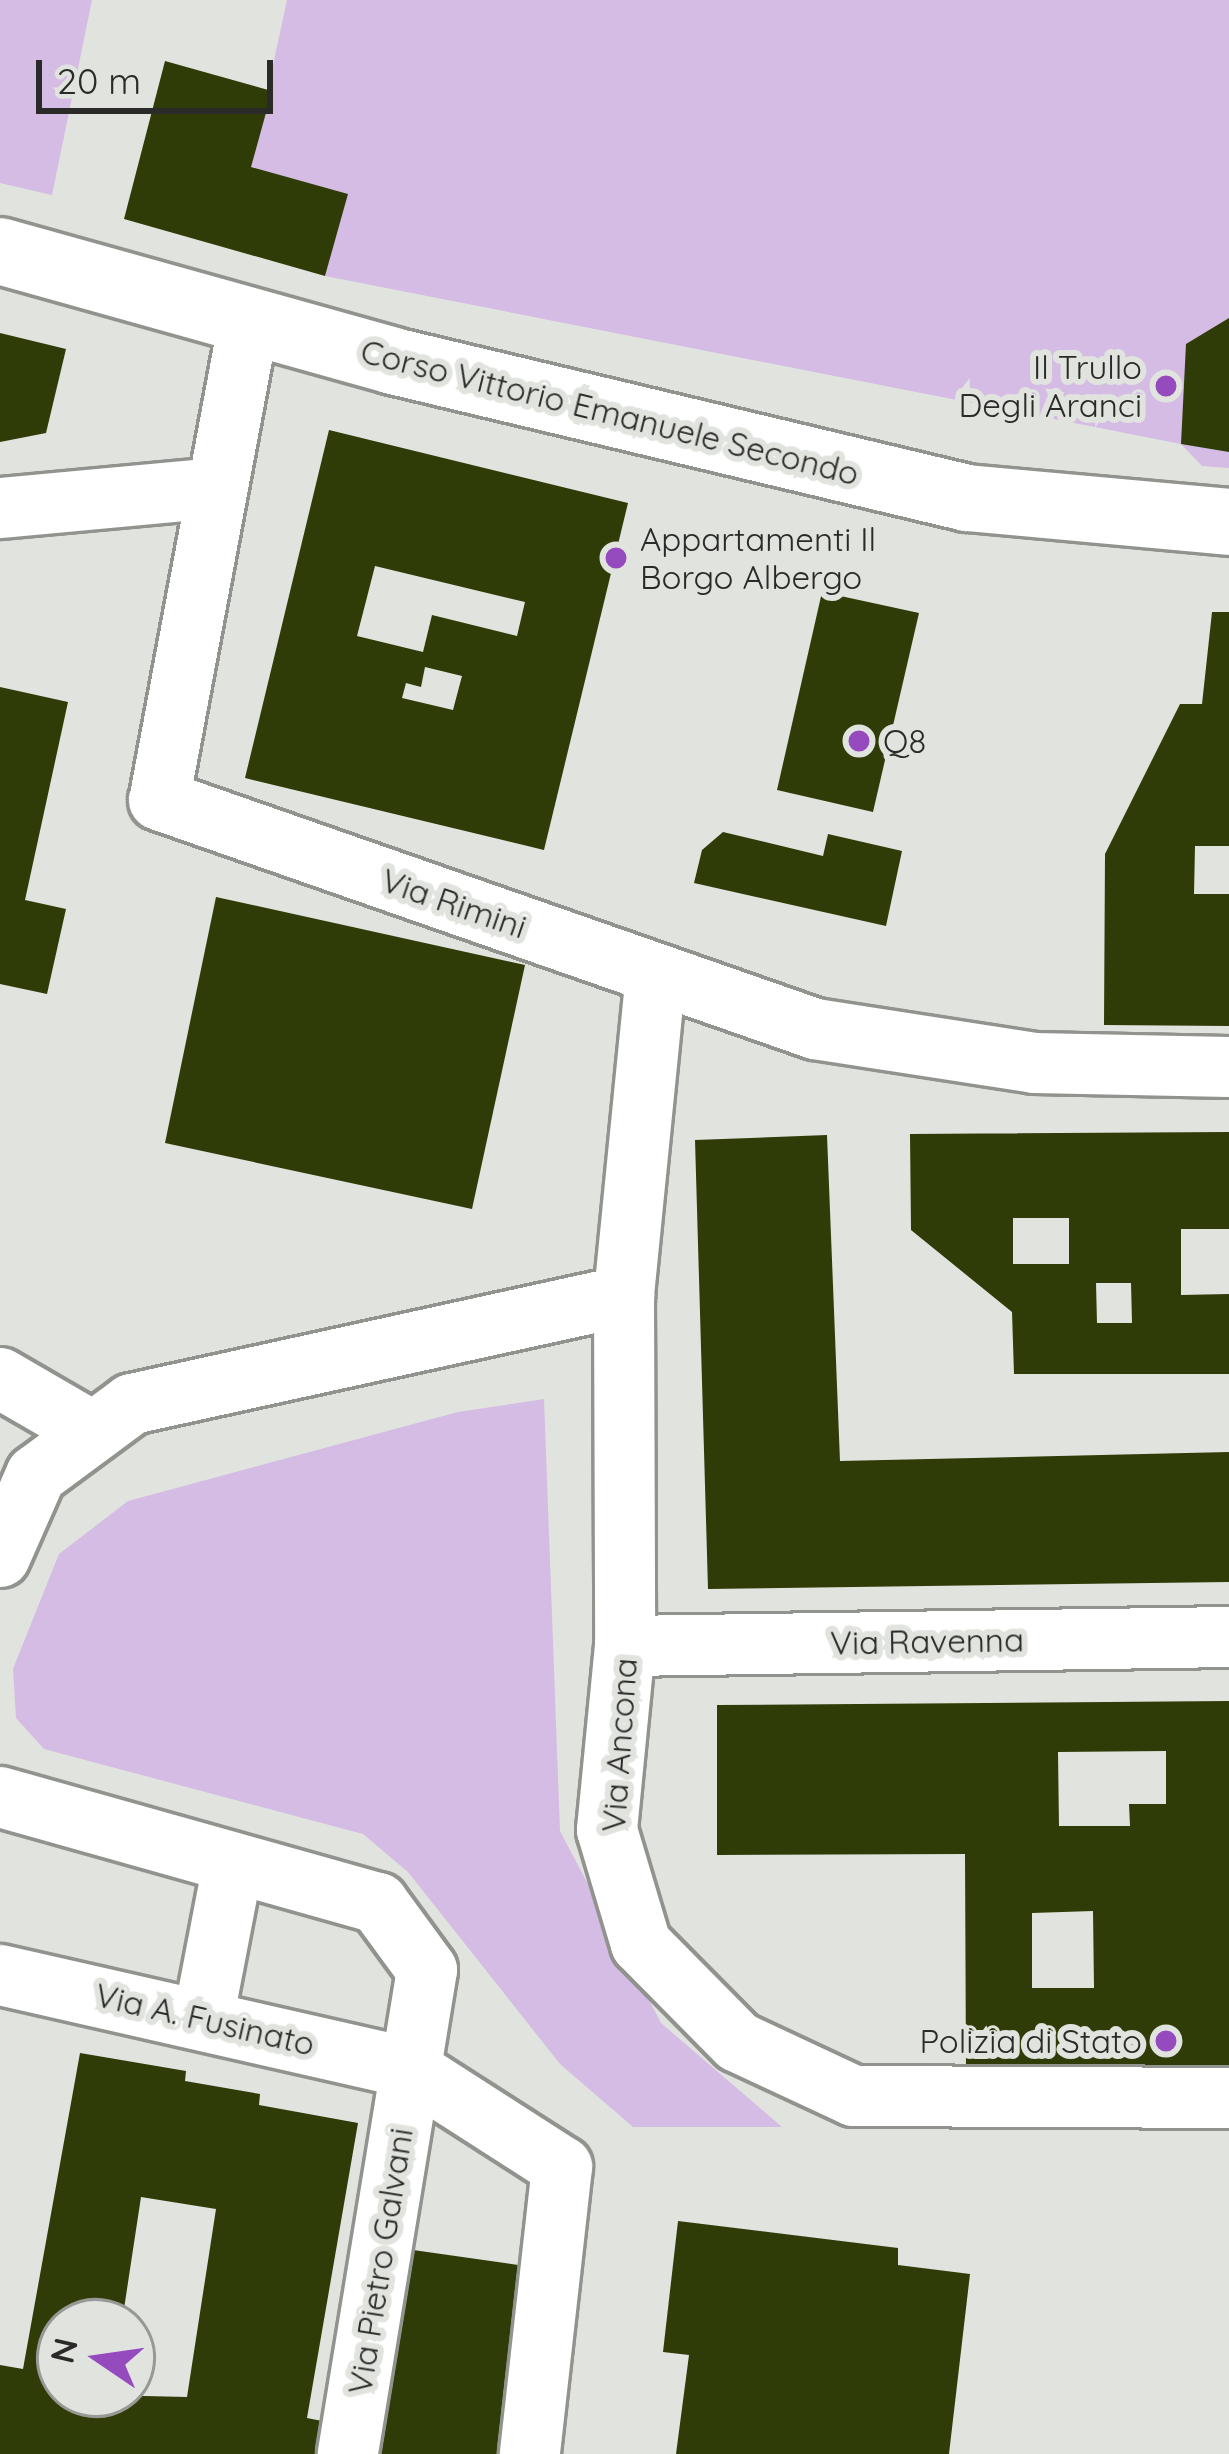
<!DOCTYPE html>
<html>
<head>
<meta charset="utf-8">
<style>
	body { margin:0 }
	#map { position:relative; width:1229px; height:2454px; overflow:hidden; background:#e1e3de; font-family:Quicksand,sans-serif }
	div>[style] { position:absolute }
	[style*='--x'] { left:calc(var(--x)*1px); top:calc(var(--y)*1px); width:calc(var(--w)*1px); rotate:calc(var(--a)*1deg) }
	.green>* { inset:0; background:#d4bce4 }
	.building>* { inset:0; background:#2f3c07 }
	.roads { filter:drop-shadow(3px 0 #91938e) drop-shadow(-3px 0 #91938e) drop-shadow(0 3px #91938e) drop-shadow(0 -3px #91938e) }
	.minor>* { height:60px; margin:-30px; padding:0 30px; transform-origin:30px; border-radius:30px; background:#fff }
	.tertiary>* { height:66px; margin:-33px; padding:0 33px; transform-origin:33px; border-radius:33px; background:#fff }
	.dots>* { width:33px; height:33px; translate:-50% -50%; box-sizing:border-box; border:6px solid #e1e3de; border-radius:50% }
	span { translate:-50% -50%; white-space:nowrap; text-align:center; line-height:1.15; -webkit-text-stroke:12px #e1e3de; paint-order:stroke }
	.poi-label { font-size:33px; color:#2a2a28 }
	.right { translate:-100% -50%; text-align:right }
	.left { translate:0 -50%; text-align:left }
	.street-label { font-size:33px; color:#2a2a28 }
	.north { position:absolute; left:36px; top:2298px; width:120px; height:120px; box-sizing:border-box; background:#e1e3de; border:3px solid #989995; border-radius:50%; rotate:283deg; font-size:33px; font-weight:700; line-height:48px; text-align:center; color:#2a2a28 }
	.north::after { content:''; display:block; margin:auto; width:42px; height:54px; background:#954abd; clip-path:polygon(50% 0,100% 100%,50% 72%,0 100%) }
	.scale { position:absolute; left:36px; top:60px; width:237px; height:54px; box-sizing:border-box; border:6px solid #2a2a28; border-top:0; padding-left:15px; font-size:36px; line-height:42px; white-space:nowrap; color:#2a2a28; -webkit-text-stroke:9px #e1e3de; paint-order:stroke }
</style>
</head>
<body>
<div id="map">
	<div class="green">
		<div style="clip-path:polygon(0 0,92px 0,52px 195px,0 183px)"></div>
		<div style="clip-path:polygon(287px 0,1229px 0,1229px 468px,1202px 466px,1181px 444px,325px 276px,347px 194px,251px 167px)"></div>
		<div style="clip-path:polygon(544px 1399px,560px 1831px,661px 2023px,782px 2127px,633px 2127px,560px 2064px,408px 1872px,363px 1834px,44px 1749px,16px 1718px,13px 1669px,59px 1554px,128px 1501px,458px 1412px)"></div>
	</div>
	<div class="building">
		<div style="clip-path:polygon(165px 61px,272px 91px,251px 167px,348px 194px,325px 276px,124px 219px)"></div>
		<div style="clip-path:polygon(1229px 318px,1229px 452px,1181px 444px,1186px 344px)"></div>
		<div style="clip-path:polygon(0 333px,66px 349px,46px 433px,0 442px)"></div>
		<div style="clip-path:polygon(evenodd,329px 430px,628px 503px,544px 850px,245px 778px,329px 430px,375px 566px,525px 602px,517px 636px,432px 615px,423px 652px,357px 636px,375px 566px,329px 430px,425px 667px,462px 676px,453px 710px,402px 698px,406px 683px,421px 687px,425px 667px)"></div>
		<div style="clip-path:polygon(822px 592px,919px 613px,873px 812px,777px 790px)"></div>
		<div style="clip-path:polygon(1212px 612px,1229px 612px,1229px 846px,1195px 846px,1194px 894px,1229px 894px,1229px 1026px,1104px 1025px,1105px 854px,1180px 704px,1202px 704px)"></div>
		<div style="clip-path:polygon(0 687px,68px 702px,25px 900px,66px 909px,47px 994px,0 984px)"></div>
		<div style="clip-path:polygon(723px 832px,823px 856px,828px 834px,902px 851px,886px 926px,694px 883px,702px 850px)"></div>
		<div style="clip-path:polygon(216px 897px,525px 965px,472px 1209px,165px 1143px)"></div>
		<div style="clip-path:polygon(evenodd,1229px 1132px,1229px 1229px,1181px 1229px,1181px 1295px,1229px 1294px,1229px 1374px,1014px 1374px,1012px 1312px,911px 1230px,910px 1134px,1229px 1132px,1013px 1218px,1069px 1218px,1069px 1264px,1013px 1264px,1013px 1218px,1229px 1132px,1096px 1283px,1131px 1283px,1132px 1323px,1097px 1323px,1096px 1283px)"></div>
		<div style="clip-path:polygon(827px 1135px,840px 1461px,1229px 1452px,1229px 1582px,708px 1589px,695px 1140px)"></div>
		<div style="clip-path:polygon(evenodd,1229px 1701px,1229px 2074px,966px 2073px,965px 1854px,717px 1855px,717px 1705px,1229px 1701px,1166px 1751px,1166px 1804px,1129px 1804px,1130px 1826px,1059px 1826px,1058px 1752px,1166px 1751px,1229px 1701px,1093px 1911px,1094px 1988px,1032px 1988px,1032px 1913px,1093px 1911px)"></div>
		<div style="clip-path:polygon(evenodd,80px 2053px,186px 2071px,185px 2081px,260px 2094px,259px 2105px,358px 2123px,307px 2418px,337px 2424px,332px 2454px,0 2454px,0 2365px,23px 2369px,80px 2053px,141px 2197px,216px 2209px,187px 2397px,60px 2394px,60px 2322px,122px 2322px,141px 2197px)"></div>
		<div style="clip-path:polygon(678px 2221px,898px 2248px,898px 2265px,970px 2274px,949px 2454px,676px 2454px,689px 2355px,663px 2352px)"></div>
		<div style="clip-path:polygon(399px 2248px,525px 2266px,499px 2454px,370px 2454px)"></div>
	</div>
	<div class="roads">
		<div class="minor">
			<div style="--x:249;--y:321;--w:487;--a:100.6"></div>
			<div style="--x:159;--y:800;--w:695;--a:19.24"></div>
			<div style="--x:815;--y:1029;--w:222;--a:8.8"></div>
			<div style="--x:1034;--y:1063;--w:195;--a:1.2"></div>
			<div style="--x:0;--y:508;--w:216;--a:-5.3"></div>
			<div style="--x:656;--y:974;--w:324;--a:95.7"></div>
			<div style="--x:624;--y:1296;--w:350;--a:89.8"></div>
			<div style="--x:625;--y:1646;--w:185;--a:95.6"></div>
			<div style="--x:607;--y:1830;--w:119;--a:73.4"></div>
			<div style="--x:641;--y:1944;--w:138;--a:45.3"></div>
			<div style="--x:738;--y:2042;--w:128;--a:25"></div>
			<div style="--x:854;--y:2096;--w:375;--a:0.3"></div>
			<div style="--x:0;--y:1378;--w:108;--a:30.1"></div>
			<div style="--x:0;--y:1557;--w:90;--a:-66.3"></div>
			<div style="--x:36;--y:1475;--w:119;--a:-36.5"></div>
			<div style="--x:132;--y:1404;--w:504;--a:-12.38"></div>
			<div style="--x:625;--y:1646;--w:604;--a:-0.85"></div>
			<div style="--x:0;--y:1797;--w:393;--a:15.7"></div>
			<div style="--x:378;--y:1903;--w:83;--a:53.8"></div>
			<div style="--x:427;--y:1970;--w:490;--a:99.3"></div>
			<div style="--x:0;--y:1975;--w:418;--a:12.8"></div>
			<div style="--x:408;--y:2068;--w:183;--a:32.7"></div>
			<div style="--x:562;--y:2167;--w:289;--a:96.4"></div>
			<div style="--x:204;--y:2015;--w:153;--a:-79.1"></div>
		</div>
		<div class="tertiary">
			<div style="--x:0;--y:251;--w:408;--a:15.6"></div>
			<div style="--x:393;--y:361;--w:590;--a:13.42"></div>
			<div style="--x:967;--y:498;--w:263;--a:5.2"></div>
		</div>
	</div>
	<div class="dots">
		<div style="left:1166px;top:386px;background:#954abd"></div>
		<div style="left:616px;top:558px;background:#954abd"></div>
		<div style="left:859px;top:741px;background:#954abd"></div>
		<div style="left:1166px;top:2041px;background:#954abd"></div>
	</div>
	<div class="poi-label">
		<span class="right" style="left:1142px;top:386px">Il Trullo<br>Degli Aranci</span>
		<span class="left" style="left:640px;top:558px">Appartamenti Il<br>Borgo Albergo</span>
		<span class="left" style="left:883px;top:741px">Q8</span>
		<span class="right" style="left:1142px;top:2041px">Polizia di Stato</span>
	</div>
	<div class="street-label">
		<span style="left:610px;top:412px;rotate:14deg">Corso Vittorio Emanuele Secondo</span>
		<span style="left:454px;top:903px;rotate:19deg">Via Rimini</span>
		<span style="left:927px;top:1641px;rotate:-1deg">Via Ravenna</span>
		<span style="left:619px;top:1745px;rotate:-86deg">Via Ancona</span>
		<span style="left:205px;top:2019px;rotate:13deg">Via A. Fusinato</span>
		<span style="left:380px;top:2261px;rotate:-81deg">Via Pietro Galvani</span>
	</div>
	<div class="north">N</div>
	<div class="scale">20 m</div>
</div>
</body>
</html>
